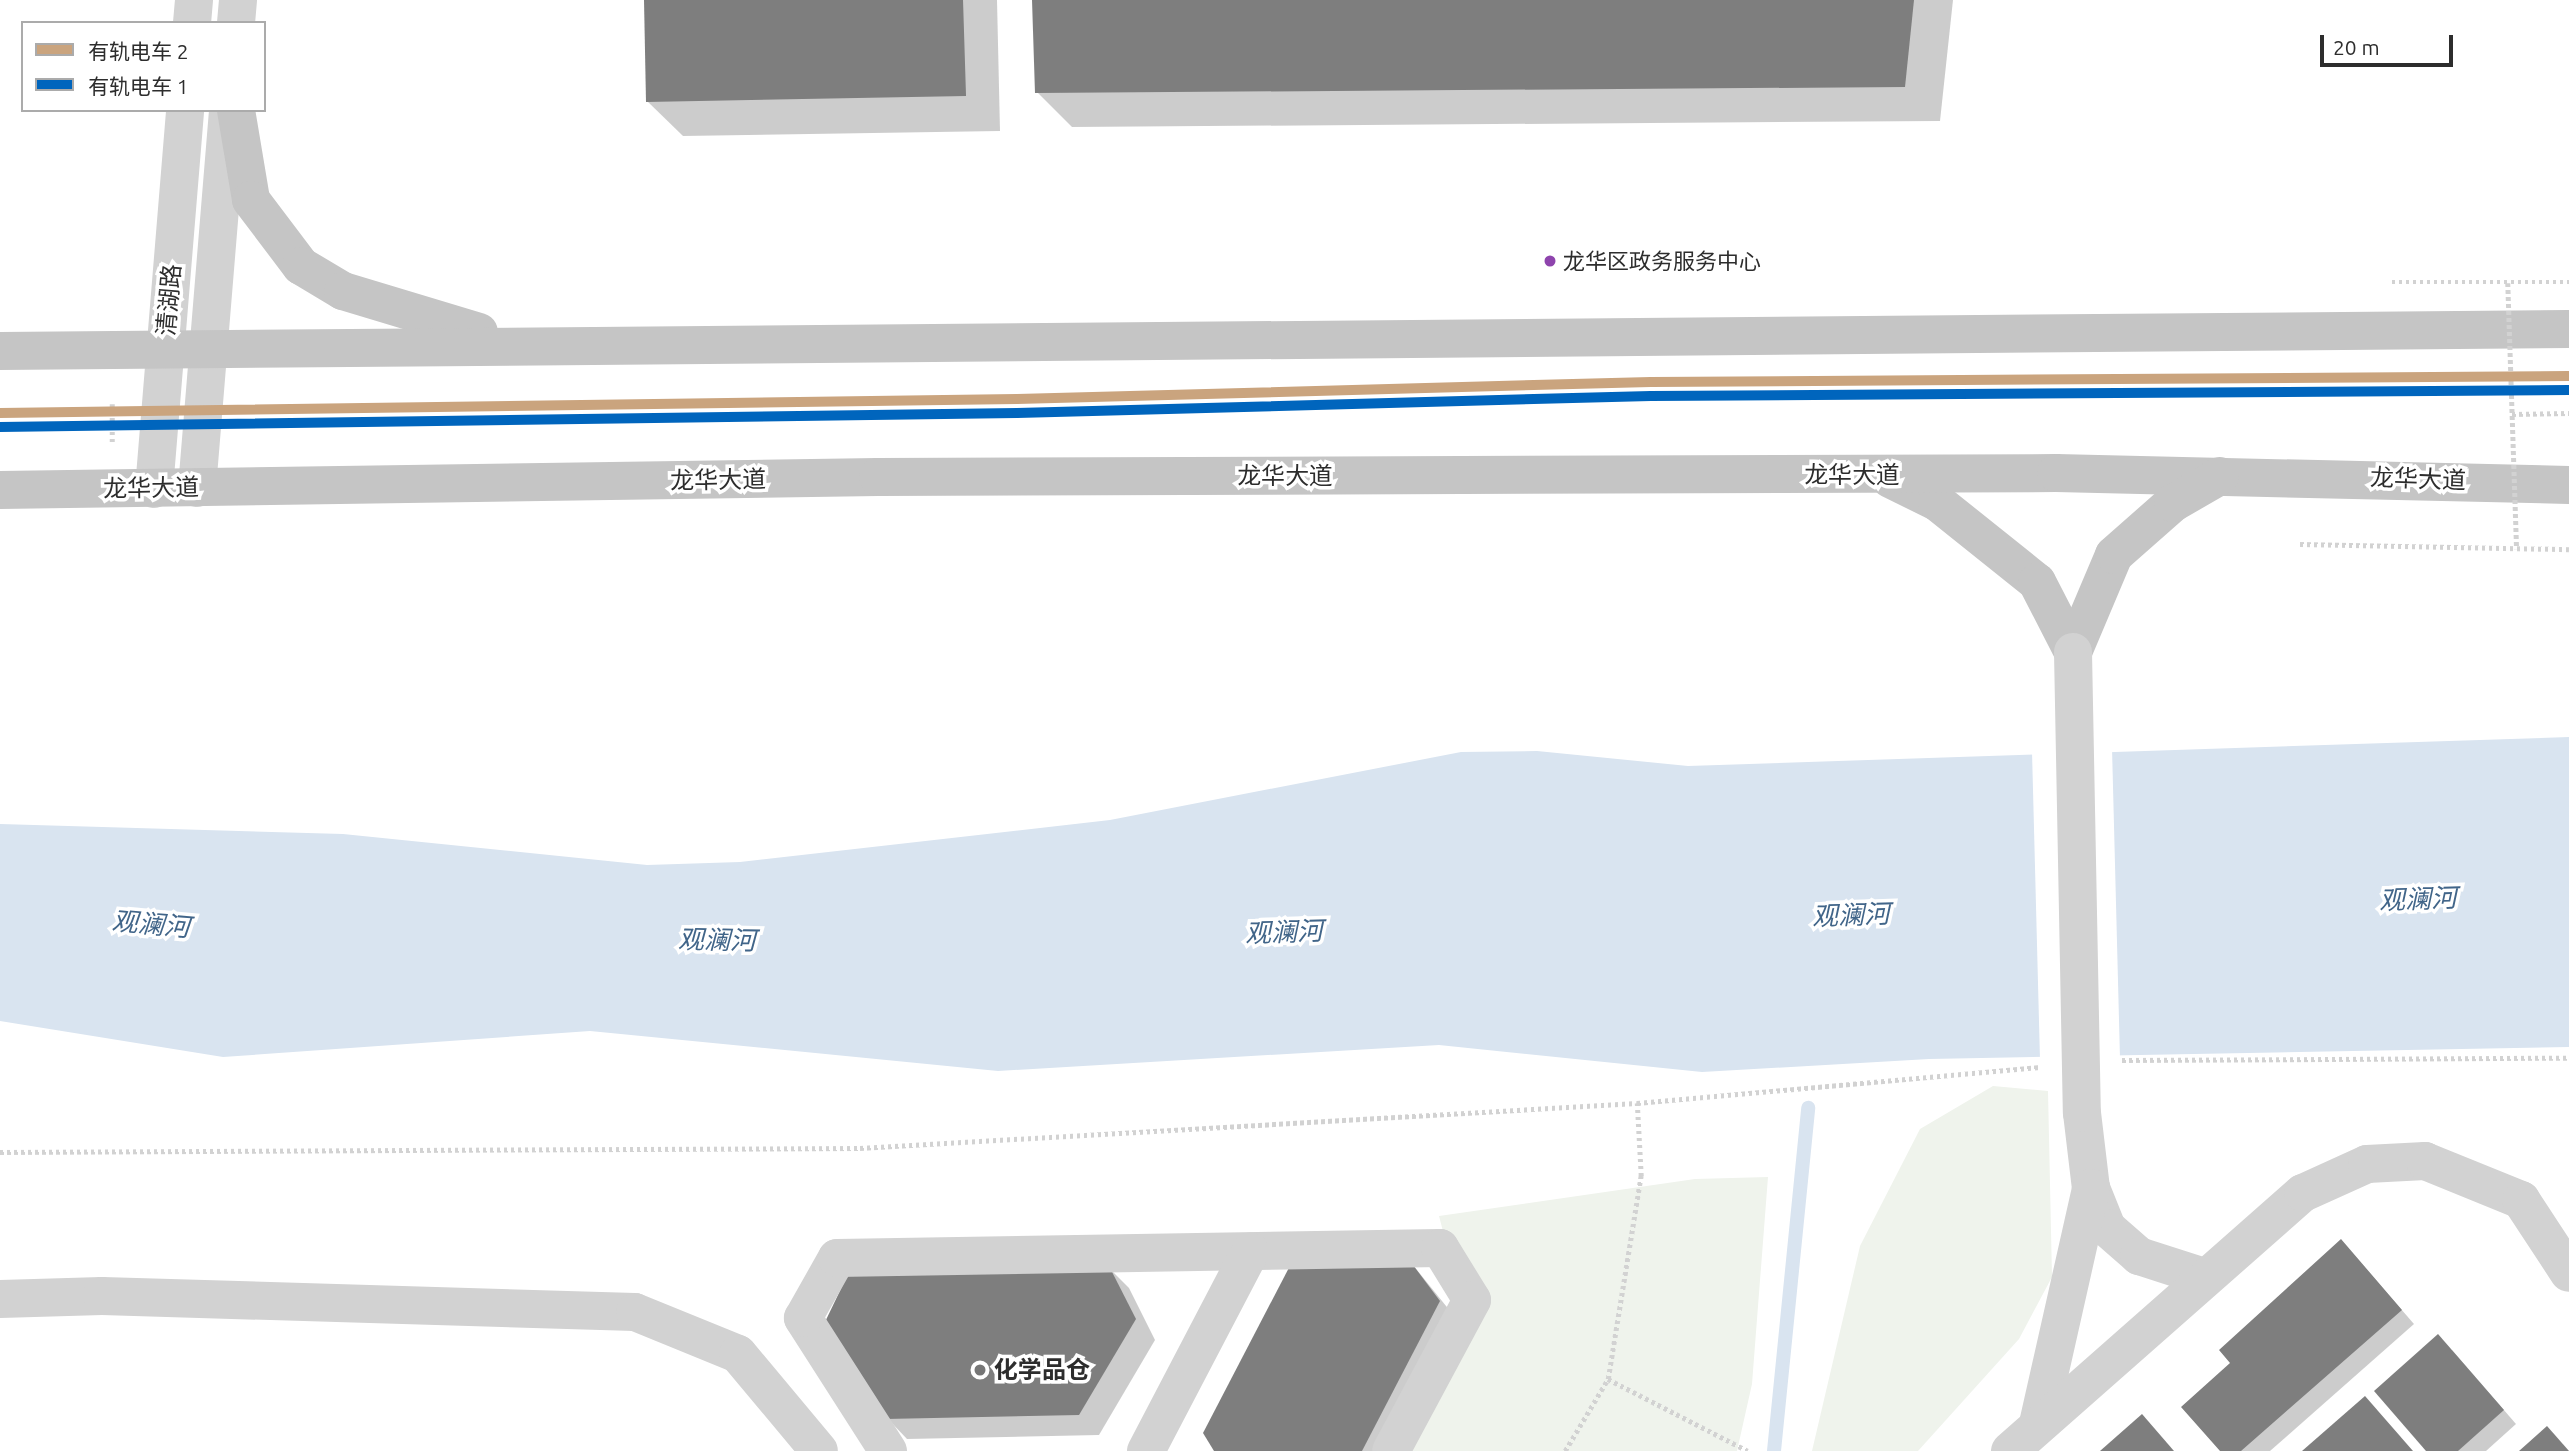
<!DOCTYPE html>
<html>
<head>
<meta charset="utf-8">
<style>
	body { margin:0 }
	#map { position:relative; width:2569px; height:1451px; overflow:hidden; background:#fff; font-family:Ubuntu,"Noto Sans SC",sans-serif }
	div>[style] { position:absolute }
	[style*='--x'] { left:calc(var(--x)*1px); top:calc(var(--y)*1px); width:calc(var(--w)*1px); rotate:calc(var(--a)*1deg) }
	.green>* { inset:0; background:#eff3ec }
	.water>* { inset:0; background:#d9e4f0 }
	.pier>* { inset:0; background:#fff }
	.shadow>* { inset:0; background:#0003 }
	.stream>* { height:14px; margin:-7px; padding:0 7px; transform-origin:7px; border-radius:7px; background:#d9e4f0 }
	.building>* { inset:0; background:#7e7e7e }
	.path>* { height:4.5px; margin-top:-2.25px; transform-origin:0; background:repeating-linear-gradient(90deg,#d2d2d2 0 3.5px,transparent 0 7px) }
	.minor>* { height:38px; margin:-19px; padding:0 19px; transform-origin:19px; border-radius:19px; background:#d2d2d2 }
	.major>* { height:38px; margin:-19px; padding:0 19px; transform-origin:19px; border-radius:19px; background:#c5c5c5 }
	.path-bridge>* { height:4.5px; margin-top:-2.25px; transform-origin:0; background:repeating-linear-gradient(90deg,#d2d2d2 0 3.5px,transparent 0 7px) }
	.minor-bridge>* { height:38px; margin:-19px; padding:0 19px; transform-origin:19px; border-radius:19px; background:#d2d2d2 }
	.tram-1>* { height:10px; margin:-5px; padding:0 5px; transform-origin:5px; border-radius:5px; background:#caa47e }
	.tram-2>* { height:10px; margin:-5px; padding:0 5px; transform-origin:5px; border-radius:5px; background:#0065bd }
	.dots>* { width:19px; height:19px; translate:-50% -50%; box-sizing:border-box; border:4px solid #fff; border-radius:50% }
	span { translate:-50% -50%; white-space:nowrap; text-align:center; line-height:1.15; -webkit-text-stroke:7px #fff; paint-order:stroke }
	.bus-label { font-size:22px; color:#2d2d2d }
	.left { translate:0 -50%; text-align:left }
	.street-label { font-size:24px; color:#2d2d2d }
	.poi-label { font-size:24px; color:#2d2d2d; font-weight:700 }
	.water-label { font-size:26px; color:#416589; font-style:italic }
	.legend { position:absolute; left:21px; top:21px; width:245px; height:91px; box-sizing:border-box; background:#fff; border:2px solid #ababab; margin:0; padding:9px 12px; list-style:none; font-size:21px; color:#2d2d2d }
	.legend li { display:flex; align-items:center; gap:14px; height:35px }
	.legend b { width:35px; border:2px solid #ababab }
	.scale { position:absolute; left:2320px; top:35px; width:133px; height:32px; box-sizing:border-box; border:4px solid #2d2d2d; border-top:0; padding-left:9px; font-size:21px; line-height:24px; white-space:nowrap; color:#2d2d2d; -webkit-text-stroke:5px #fff; paint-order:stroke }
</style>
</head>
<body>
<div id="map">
	<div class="green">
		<div style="clip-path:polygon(1993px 1086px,2048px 1091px,2052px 1277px,2019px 1339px,1918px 1451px,1812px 1451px,1860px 1246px,1920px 1129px)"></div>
		<div style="clip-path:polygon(1768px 1177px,1752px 1384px,1737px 1451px,1402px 1451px,1484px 1299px,1445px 1239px,1439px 1216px,1695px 1179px)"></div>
	</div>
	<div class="water">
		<div style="clip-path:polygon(2569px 737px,2569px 1047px,1929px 1059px,1702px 1072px,1439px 1045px,998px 1071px,590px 1031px,223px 1057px,0 1021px,0 824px,343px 834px,647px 865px,740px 862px,1110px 820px,1461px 752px,1537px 751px,1688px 766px)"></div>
	</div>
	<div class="pier">
		<div style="clip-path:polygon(2112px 748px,2120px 1059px,2040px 1060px,2032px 751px)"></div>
	</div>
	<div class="shadow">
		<div style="clip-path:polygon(645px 0,997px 0,1000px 131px,683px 136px,647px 101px)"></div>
		<div style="clip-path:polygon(1033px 0,1953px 0,1940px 121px,1072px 127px,1037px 92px)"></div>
		<div style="clip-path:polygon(1404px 1254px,1459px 1322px,1392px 1451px,1216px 1451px)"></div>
		<div style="clip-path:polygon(2354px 1255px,2414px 1324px,2270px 1451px,2222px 1451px)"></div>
		<div style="clip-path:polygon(1108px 1267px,1129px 1288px,1155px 1340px,1099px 1435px,907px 1439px,887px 1418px)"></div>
		<div style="clip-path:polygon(2452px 1350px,2516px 1424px,2486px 1451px,2429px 1451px)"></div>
	</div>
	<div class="stream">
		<div style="--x:1774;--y:1451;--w:345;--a:-84.3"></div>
	</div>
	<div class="building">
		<div style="clip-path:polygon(644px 0,963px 0,966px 96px,646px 102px)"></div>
		<div style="clip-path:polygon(1032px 0,1914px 0,1905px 87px,1035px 93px)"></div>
		<div style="clip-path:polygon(2341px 1239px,2402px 1310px,2241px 1451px,2220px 1451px,2181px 1407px,2230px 1363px,2219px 1350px)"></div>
		<div style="clip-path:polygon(1404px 1253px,1440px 1301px,1362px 1451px,1214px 1451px,1203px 1433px,1293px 1260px)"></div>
		<div style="clip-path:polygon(1109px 1266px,1136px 1319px,1079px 1415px,885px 1419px,824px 1324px,850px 1270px)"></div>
		<div style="clip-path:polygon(2438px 1334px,2504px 1410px,2458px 1451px,2426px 1451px,2374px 1391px)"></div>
		<div style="clip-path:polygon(2365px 1396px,2413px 1451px,2302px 1451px)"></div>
		<div style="clip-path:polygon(2142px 1414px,2174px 1451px,2100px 1451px)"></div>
		<div style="clip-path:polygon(2547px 1426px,2569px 1451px,2519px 1451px)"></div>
	</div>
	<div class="path">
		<div style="--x:2392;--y:282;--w:177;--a:0"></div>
		<div style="--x:2512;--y:414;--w:57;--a:-1"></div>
		<div style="--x:112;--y:442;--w:38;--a:-90"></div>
		<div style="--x:2300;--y:544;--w:269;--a:1.1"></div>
		<div style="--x:2122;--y:1060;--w:447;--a:-0.3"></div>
		<div style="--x:0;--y:1152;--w:860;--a:-0.27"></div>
		<div style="--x:860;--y:1148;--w:778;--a:-3.31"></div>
		<div style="--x:1637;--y:1103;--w:405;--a:-5.1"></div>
		<div style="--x:1608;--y:1379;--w:157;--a:27.2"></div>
		<div style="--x:1565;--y:1451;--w:84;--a:-59.2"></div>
		<div style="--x:1608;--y:1379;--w:206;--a:-80.8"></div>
		<div style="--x:1641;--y:1176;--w:73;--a:-93.1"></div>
	</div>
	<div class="minor">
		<div style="--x:192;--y:23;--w:23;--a:-85"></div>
		<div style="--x:236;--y:23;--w:23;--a:-85"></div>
		<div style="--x:197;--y:488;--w:379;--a:-85.3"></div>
		<div style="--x:154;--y:489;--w:380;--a:-85.3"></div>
		<div style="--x:2082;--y:1113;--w:76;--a:83.2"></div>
		<div style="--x:2091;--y:1188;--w:43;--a:68.2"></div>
		<div style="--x:2107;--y:1228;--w:43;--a:41.2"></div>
		<div style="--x:2139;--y:1256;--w:68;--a:17.9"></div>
		<div style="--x:0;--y:1299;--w:102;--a:-1.7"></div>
		<div style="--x:102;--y:1296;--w:533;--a:1.72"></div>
		<div style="--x:635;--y:1312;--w:111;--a:22.2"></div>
		<div style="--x:738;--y:1354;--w:126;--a:50.1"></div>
		<div style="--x:2038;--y:1424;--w:242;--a:-77.3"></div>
		<div style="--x:888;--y:1451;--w:158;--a:-122.6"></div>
		<div style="--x:803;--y:1318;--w:69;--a:-60.5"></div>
		<div style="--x:837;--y:1258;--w:603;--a:-0.95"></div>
		<div style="--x:1440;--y:1248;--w:61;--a:58.4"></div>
		<div style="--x:1472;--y:1300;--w:171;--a:118.2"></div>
		<div style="--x:1146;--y:1451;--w:225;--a:-62.4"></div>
		<div style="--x:2010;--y:1451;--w:390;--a:-41.4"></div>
		<div style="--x:2303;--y:1193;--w:70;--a:-24.4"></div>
		<div style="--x:2367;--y:1164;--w:58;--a:-3"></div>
		<div style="--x:2425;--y:1161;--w:104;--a:22.1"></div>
		<div style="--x:2521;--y:1200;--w:87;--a:56.7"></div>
	</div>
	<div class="major">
		<div style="--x:236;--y:110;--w:91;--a:80.5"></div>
		<div style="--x:251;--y:200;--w:83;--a:52.9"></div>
		<div style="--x:301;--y:266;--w:49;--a:30.8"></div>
		<div style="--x:343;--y:291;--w:142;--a:16.8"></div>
		<div style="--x:0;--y:351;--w:2569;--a:-0.49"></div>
		<div style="--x:1890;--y:479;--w:52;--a:26.1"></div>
		<div style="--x:1937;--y:502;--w:128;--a:38.7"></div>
		<div style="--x:2037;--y:582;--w:79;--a:62.8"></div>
		<div style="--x:0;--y:490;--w:878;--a:-0.85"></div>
		<div style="--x:878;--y:477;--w:1178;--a:-0.19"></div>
		<div style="--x:2056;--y:473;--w:513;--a:1.34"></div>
		<div style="--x:2073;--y:652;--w:105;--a:-67.1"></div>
		<div style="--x:2114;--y:555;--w:79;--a:-41.4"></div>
		<div style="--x:2173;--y:503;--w:54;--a:-29.9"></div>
	</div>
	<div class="path-bridge">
		<div style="--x:2508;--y:283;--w:266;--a:88.1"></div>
	</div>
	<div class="minor-bridge">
		<div style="--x:2073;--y:652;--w:461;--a:88.9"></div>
	</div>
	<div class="tram-1">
		<div style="--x:0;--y:413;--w:1017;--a:-0.79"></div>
		<div style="--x:1017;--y:399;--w:634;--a:-1.54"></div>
		<div style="--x:1651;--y:382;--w:918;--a:-0.37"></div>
	</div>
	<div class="tram-2">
		<div style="--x:0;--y:427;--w:1017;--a:-0.79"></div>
		<div style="--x:1017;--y:413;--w:634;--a:-1.54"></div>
		<div style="--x:1651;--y:396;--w:918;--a:-0.37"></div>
	</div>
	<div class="dots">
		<div style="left:1550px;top:261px;background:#8e44ad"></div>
		<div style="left:980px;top:1370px;background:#767676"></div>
	</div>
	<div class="bus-label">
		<span class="left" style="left:1563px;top:261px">龙华区政务服务中心</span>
	</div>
	<div class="street-label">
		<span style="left:169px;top:300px;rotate:-85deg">清湖路</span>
		<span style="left:1852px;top:475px">龙华大道</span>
		<span style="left:1285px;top:476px">龙华大道</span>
		<span style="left:2418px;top:479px;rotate:2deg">龙华大道</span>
		<span style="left:718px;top:480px;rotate:-1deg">龙华大道</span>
		<span style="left:151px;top:488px;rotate:-1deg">龙华大道</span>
	</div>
	<div class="poi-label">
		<span class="left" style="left:994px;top:1370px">化学品仓</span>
	</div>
	<div class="water-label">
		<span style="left:2418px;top:899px;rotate:-2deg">观澜河</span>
		<span style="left:1851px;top:915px;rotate:-2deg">观澜河</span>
		<span style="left:151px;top:924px;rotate:5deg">观澜河</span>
		<span style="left:1284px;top:932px;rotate:-2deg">观澜河</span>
		<span style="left:717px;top:940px;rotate:1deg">观澜河</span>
	</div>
	<ul class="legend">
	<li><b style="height:9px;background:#caa47e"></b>有轨电车 2</li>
	<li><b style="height:9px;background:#0065bd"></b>有轨电车 1</li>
	</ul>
	<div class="scale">20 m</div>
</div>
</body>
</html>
